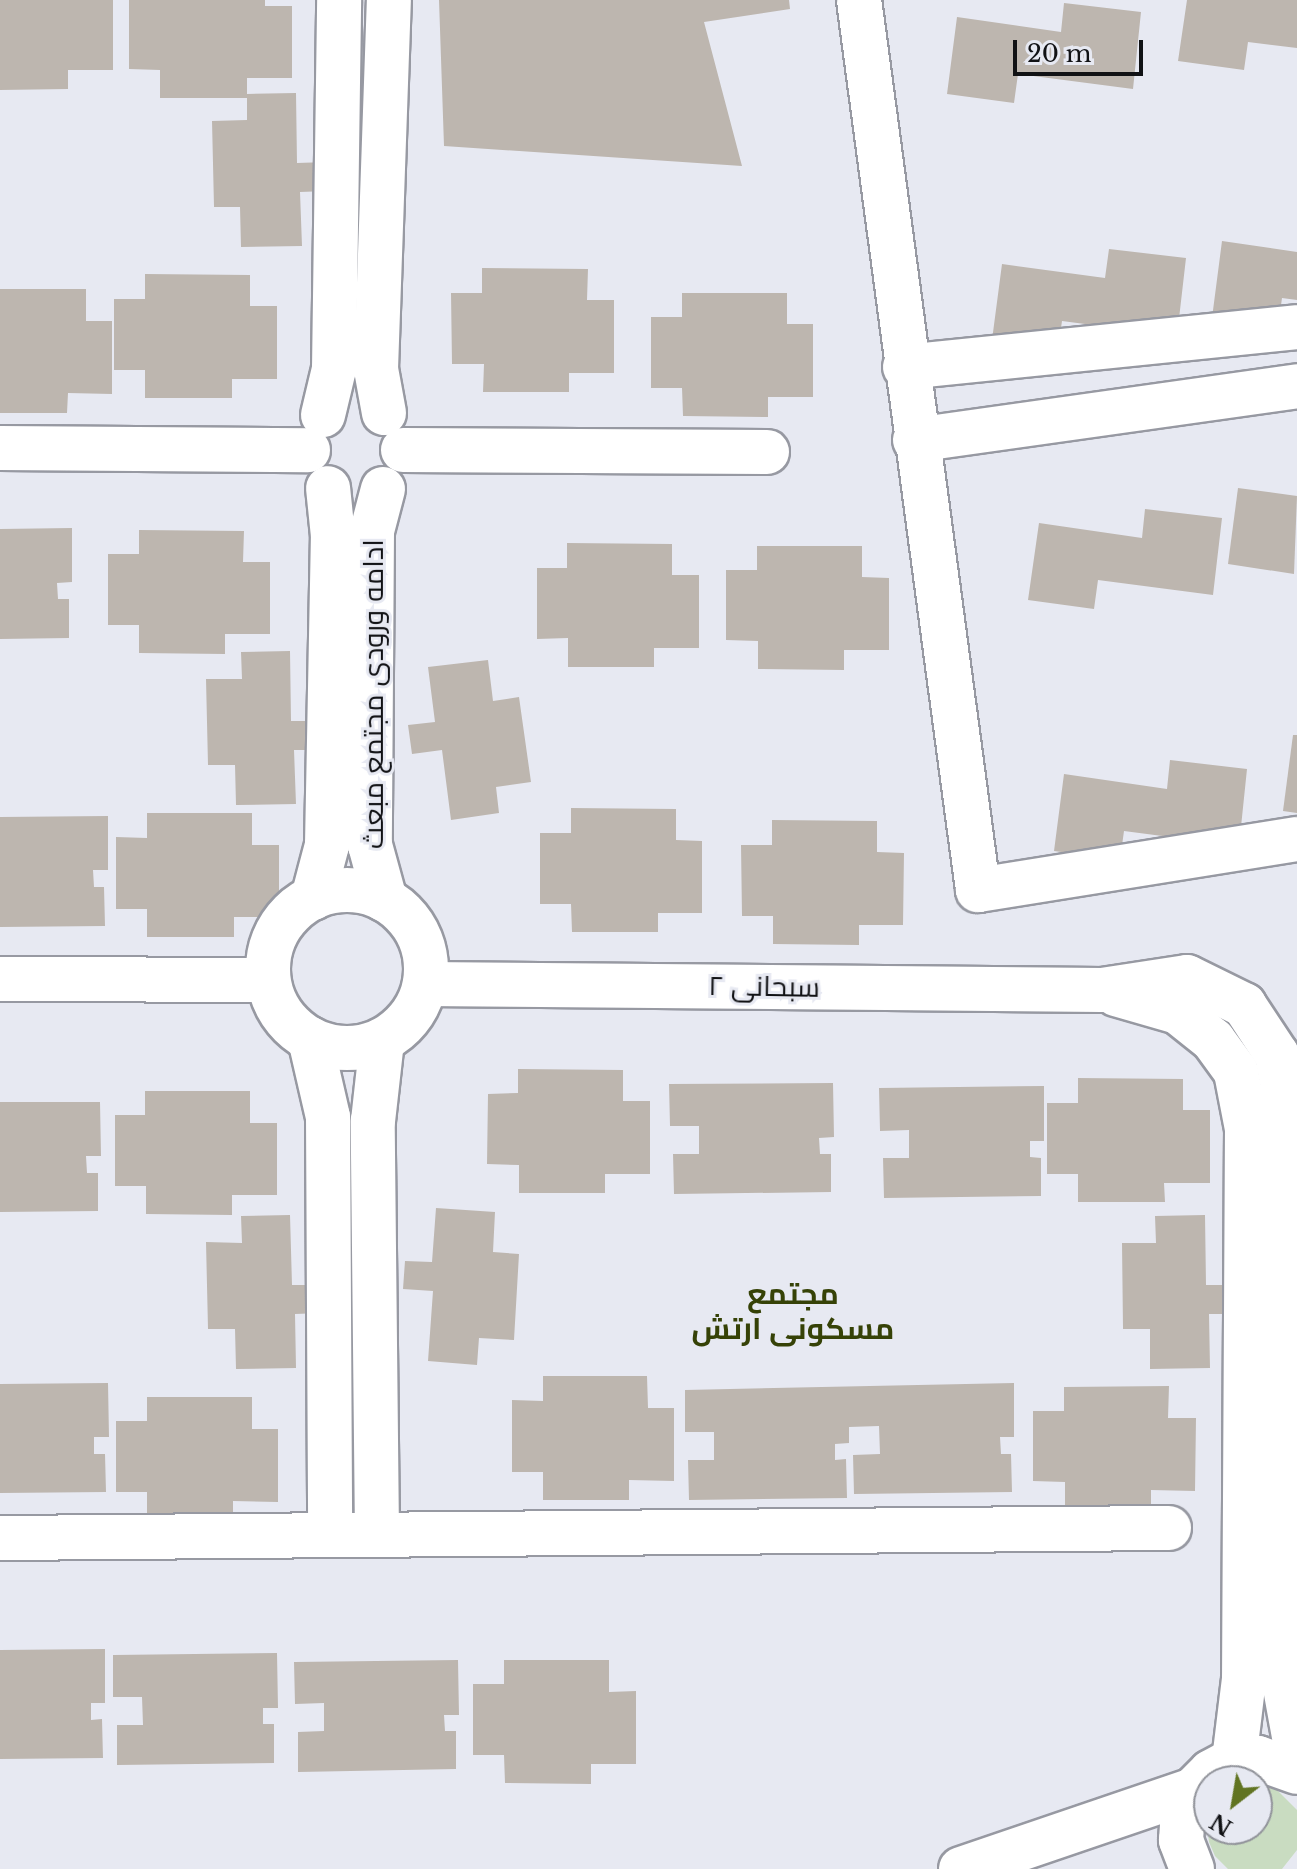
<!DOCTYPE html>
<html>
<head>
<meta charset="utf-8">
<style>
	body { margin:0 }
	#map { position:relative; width:1297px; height:1869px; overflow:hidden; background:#e7e9f2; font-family:"Libre Baskerville",Cairo,serif }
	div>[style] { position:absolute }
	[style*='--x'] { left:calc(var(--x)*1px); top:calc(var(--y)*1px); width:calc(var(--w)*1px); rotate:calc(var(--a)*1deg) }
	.green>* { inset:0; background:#c9dcc1 }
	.building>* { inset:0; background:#bdb6af }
	.roads { filter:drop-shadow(2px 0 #9799a2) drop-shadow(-2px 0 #9799a2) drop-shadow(0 2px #9799a2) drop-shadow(0 -2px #9799a2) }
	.minor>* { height:44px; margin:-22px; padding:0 22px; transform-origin:22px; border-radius:22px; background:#fff }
	.minor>.ring { margin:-22px; padding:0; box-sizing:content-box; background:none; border:44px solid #fff; border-radius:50% }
	.tertiary>* { height:44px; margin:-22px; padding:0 22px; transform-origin:22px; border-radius:22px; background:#fff }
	span { translate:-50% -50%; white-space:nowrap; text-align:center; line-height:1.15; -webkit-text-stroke:6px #e7e9f2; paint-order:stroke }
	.street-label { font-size:28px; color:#111215 }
	.neighbourhood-label { font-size:30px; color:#364207; font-weight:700 }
	.north { position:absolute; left:1193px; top:1765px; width:80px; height:80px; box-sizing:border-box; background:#e7e9f2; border:2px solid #91939a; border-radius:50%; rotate:211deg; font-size:22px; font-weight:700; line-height:32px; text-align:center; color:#111215 }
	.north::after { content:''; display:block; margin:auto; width:28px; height:36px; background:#617422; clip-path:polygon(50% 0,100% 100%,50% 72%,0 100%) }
	.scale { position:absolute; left:1013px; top:40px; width:130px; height:36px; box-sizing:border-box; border:4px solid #111215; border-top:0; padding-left:10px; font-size:24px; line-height:28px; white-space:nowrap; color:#111215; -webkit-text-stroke:6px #e7e9f2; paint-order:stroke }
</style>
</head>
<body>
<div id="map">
	<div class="green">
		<div style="clip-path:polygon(1257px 1784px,1277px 1790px,1297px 1810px,1297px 1850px,1282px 1869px,1228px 1869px,1215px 1856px,1209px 1842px,1207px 1826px,1209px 1820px,1209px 1829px,1257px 1829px)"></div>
	</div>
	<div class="building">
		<div style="clip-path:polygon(0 0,113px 0,113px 70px,68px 70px,68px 89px,0 90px)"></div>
		<div style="clip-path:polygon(129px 0,265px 0,265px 6px,292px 6px,292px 78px,247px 78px,247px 94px,296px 93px,297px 163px,327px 162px,327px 191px,300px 192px,302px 246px,241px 247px,240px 207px,214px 207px,212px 121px,247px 120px,247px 98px,160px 98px,160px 70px,129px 69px)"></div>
		<div style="clip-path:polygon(439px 0,789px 0,790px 9px,704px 22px,742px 166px,444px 146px)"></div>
		<div style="clip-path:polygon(1187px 0,1297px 0,1297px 48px,1248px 42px,1244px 70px,1178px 61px)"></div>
		<div style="clip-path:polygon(1064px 3px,1141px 12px,1133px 89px,1018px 74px,1014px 103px,947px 94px,957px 17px,1061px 32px)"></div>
		<div style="clip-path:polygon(1222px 241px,1297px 252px,1297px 300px,1282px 298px,1278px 327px,1212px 318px)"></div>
		<div style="clip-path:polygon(1109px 249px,1186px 258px,1177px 336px,1062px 321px,1058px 349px,992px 340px,1002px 264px,1105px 278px)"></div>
		<div style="clip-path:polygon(482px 268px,588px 269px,587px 300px,614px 300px,614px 373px,569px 373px,569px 392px,483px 392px,484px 364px,452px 364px,451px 293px,482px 293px)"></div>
		<div style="clip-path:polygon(145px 274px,250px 275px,250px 306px,277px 306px,277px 379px,232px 379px,232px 398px,145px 398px,145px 370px,114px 370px,114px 299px,145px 299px)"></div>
		<div style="clip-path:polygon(0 289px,86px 289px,86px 321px,112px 321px,112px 394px,68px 393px,67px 413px,0 413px)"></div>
		<div style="clip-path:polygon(682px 293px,787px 293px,787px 324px,813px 324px,813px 397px,768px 397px,768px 417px,683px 416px,682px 388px,651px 388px,651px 317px,682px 317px)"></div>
		<div style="clip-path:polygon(1238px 488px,1297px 496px,1294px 574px,1228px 564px)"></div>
		<div style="clip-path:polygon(1145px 509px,1222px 518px,1213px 595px,1098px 580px,1094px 609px,1028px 600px,1039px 523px,1142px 538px)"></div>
		<div style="clip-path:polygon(72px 528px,72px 582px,57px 583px,58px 599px,69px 599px,69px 638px,0 639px,0 529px)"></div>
		<div style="clip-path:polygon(139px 530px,244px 531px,243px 562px,270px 562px,270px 634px,225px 634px,225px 654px,139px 653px,139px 625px,108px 625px,108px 554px,139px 554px)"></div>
		<div style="clip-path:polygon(567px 543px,672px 544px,672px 575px,699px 575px,699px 648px,654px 648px,654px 667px,568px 667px,568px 638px,537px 639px,537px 568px,567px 568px)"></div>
		<div style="clip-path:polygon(757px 546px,862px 546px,862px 577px,889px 578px,889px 650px,844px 650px,844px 670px,758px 669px,758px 641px,726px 640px,726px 570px,757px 570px)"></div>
		<div style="clip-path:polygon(290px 651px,291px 721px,321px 721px,322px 750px,294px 750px,296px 804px,236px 805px,235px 765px,208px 765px,206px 679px,242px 679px,241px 652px)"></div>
		<div style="clip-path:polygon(488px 660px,493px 701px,519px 697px,531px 782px,496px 787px,499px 813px,451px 820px,442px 750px,412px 754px,408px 725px,435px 722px,428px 667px)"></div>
		<div style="clip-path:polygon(1293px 735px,1297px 735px,1297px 813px,1283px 811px)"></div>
		<div style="clip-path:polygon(1170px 760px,1247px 769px,1239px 846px,1124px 831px,1120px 860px,1054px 851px,1064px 774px,1167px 789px)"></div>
		<div style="clip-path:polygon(571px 808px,676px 809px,676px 840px,702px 841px,702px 913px,658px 913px,658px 932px,572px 932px,571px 904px,540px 904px,540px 833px,571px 833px)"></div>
		<div style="clip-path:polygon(147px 813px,252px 813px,252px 845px,279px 845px,279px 917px,234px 917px,234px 937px,147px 937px,147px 909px,116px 909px,116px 837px,147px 838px)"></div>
		<div style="clip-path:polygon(108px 816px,108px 870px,93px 870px,94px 887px,104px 887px,105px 926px,0 927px,0 817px)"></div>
		<div style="clip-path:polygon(772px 820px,877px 821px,877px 852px,904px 853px,903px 925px,859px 925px,859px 945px,773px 944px,773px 916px,742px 916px,741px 845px,772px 845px)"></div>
		<div style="clip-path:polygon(518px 1069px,623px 1070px,623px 1101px,650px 1101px,650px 1174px,605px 1174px,605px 1193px,519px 1193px,519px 1165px,487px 1164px,488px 1094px,518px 1093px)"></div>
		<div style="clip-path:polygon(1078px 1078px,1183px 1079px,1183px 1110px,1210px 1110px,1210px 1183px,1164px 1183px,1165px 1202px,1078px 1202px,1078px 1174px,1047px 1174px,1047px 1103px,1078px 1103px)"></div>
		<div style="clip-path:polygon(833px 1083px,834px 1137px,819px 1138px,820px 1154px,831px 1154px,831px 1192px,674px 1194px,673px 1154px,699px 1154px,699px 1126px,670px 1126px,669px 1084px)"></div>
		<div style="clip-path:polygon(1044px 1086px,1044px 1141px,1030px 1141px,1030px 1157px,1041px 1158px,1041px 1196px,884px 1198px,883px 1158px,909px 1158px,909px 1130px,880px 1131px,879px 1088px)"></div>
		<div style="clip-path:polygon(145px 1091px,250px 1091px,250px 1123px,277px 1123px,277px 1195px,232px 1195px,232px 1215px,146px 1214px,146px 1186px,115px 1186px,115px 1115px,145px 1115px)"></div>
		<div style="clip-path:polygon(0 1102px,100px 1102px,101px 1156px,86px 1156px,87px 1173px,98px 1173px,98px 1211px,0 1212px)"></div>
		<div style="clip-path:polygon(436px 1208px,495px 1212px,493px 1252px,519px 1254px,514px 1340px,479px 1338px,477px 1365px,428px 1361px,433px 1291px,403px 1289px,405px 1261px,432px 1262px)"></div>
		<div style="clip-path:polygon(290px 1215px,292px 1285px,321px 1285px,322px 1313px,295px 1314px,296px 1368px,236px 1369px,235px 1329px,208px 1329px,206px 1242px,242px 1243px,241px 1216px)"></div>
		<div style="clip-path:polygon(1205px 1215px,1206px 1285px,1236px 1285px,1236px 1314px,1209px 1314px,1210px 1368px,1150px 1369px,1150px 1329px,1123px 1329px,1122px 1243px,1156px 1243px,1155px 1216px)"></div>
		<div style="clip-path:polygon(543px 1376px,647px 1376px,648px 1408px,674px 1408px,674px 1481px,629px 1480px,629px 1500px,543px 1500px,543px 1472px,512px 1472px,512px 1400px,543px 1401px)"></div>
		<div style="clip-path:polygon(108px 1383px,109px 1437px,94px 1437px,94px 1454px,105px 1454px,106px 1492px,0 1493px,0 1384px)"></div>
		<div style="clip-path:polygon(1014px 1383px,1014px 1437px,1000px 1437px,1001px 1454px,1011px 1454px,1012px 1492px,854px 1494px,853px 1455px,880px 1454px,879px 1426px,849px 1427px,849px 1443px,835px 1444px,835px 1460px,846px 1459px,847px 1498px,689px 1500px,688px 1460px,714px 1460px,714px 1432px,685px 1432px,685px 1390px)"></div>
		<div style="clip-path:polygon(1169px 1386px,1168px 1418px,1196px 1418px,1195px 1491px,1151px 1490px,1151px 1511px,1065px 1510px,1065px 1482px,1033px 1481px,1033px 1411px,1064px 1411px,1064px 1387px)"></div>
		<div style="clip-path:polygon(147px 1397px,252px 1397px,252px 1429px,278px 1429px,278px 1502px,233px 1501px,233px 1521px,147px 1520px,147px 1492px,116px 1492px,116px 1421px,147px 1421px)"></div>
		<div style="clip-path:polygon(105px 1649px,105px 1703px,91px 1703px,91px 1720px,102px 1719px,103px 1758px,0 1759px,0 1650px)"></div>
		<div style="clip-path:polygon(277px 1653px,278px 1708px,263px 1708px,263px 1724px,274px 1724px,274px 1763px,117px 1765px,117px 1725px,143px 1725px,142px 1697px,113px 1697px,113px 1655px)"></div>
		<div style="clip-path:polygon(458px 1660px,459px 1715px,444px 1715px,445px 1731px,456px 1731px,456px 1769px,298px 1772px,298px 1732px,324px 1731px,324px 1703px,295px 1704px,294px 1662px)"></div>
		<div style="clip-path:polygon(504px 1660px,609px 1660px,609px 1692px,636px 1691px,636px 1764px,591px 1764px,591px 1784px,505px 1783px,504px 1755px,473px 1755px,473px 1684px,504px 1684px)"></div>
	</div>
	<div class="roads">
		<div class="minor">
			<div style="--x:859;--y:0;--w:898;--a:82.38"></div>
			<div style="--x:978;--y:890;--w:323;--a:-9.1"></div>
			<div style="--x:905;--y:367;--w:394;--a:-5.8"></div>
			<div style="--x:384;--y:413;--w:45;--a:-100.3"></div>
			<div style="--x:376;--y:369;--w:369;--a:-88"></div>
			<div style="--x:323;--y:415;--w:47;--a:-76.6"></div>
			<div style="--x:334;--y:369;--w:369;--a:-89.2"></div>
			<div style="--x:915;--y:440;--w:386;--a:-8"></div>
			<div style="--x:0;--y:448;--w:308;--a:0.4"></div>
			<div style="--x:403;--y:450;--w:364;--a:0.3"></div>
			<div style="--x:383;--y:489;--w:43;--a:104.7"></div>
			<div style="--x:372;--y:531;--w:314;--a:90.4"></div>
			<div style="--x:370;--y:845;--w:57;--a:74.7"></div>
			<div class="ring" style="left:268px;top:890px;width:114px;height:114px"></div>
			<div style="--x:313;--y:898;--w:55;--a:-75.2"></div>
			<div style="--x:327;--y:845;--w:309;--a:-88.9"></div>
			<div style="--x:333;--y:536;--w:48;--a:-95.9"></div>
			<div style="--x:0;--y:979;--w:268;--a:0.2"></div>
			<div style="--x:425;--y:984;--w:677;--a:0.51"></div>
			<div style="--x:1102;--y:990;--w:86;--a:-8.7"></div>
			<div style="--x:1187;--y:977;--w:64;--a:26.2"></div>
			<div style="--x:1244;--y:1005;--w:60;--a:56.6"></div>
			<div style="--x:1277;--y:1055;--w:71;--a:79.5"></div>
			<div style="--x:1290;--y:1125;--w:557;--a:90.62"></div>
			<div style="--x:1284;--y:1682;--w:72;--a:79.6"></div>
			<div style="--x:1116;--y:994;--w:65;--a:16.2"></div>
			<div style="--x:1178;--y:1012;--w:45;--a:38.7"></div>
			<div style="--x:1213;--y:1040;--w:39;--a:54"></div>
			<div style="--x:1236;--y:1072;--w:58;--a:79.1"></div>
			<div style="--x:1247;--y:1129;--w:550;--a:90.31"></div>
			<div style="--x:1244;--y:1679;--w:82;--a:97"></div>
			<div style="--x:310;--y:1039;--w:80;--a:77"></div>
			<div style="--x:328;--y:1117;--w:418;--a:89.7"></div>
			<div style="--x:377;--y:1535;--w:414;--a:-90.6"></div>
			<div style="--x:373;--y:1121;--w:81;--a:-83.6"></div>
			<div style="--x:0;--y:1538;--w:1169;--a:-0.49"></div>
		</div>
		<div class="tertiary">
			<div style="--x:961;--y:1869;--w:245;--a:-18.8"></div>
			<div style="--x:1192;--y:1869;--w:31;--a:-111"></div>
			<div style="--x:1181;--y:1840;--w:26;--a:-86"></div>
			<div style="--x:1183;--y:1814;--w:26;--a:-67"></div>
			<div style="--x:1193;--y:1790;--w:25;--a:-45"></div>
			<div style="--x:1211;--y:1772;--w:26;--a:-28"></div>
			<div style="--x:1234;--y:1760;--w:24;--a:-5"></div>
			<div style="--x:1258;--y:1758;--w:41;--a:19.7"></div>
		</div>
	</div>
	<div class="street-label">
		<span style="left:374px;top:694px;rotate:-90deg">ادامه ورودی مجتمع مبعث</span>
		<span style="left:764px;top:987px;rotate:1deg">سبحانی ۲</span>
	</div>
	<div class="neighbourhood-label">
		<span style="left:793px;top:1311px">مجتمع<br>مسکونی ارتش</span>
	</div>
	<div class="north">N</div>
	<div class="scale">20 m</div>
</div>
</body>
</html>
